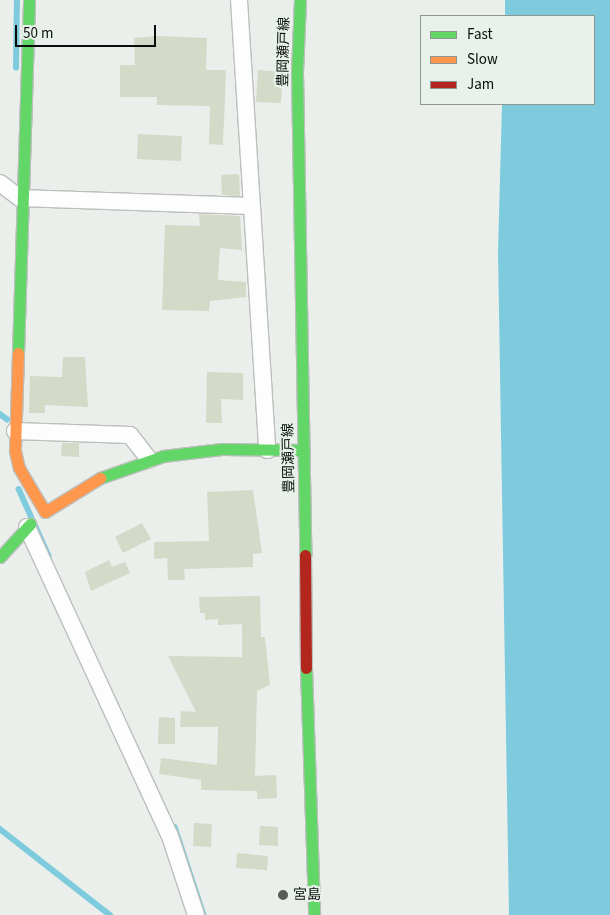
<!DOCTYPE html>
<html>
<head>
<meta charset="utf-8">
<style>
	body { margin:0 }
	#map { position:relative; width:610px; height:915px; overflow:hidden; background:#eaefeb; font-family:"Source Sans 3","Noto Sans JP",sans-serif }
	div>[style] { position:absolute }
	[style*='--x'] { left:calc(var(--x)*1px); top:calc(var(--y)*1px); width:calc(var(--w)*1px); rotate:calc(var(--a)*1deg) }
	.water>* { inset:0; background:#7ecbde }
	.stream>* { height:5.5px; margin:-2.75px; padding:0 2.75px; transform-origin:2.75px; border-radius:2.75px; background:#7ecbde }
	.building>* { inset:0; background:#d3dac8 }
	.roads { filter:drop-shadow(1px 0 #bcbfbc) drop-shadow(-1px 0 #bcbfbc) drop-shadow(0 1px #bcbfbc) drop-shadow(0 -1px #bcbfbc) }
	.street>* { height:16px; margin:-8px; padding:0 8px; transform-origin:8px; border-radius:8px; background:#fcfdfc }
	.fast>* { height:11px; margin:-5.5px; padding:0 5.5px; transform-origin:5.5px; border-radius:5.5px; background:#63d668 }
	.slow>* { height:11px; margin:-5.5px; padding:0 5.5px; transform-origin:5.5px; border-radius:5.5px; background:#ff974d }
	.jam>* { height:11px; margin:-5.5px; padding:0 5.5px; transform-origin:5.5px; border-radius:5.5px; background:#b3261e }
	.dots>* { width:14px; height:14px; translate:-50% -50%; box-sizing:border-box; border:2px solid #e8f1ea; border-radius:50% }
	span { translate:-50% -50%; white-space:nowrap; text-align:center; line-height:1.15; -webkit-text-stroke:4px #e8f1ea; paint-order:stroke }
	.street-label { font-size:14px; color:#0a0d0b }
	.poi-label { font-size:14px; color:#0a0d0b }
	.left { translate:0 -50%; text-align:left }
	.legend { position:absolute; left:420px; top:15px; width:175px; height:90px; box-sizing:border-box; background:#e8f1ea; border:1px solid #8f9691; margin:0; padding:6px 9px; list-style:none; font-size:15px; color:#0a0d0b }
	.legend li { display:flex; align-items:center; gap:10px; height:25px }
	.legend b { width:25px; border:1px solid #8f9691 }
	.scale { position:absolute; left:15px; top:25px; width:141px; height:22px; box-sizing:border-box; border:2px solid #0a0d0b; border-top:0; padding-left:6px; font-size:15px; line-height:18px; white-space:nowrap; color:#0a0d0b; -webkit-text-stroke:4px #e8f1ea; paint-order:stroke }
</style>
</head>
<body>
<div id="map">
	<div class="water">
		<div style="clip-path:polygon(505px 0,610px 0,610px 915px,509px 915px,498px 252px,502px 104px,594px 104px,594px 16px,505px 16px)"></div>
	</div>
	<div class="stream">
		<div style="--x:16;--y:68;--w:68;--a:-89.2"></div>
		<div style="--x:0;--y:414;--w:9;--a:36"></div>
		<div style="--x:19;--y:489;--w:73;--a:65.9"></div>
		<div style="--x:175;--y:827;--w:93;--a:71.8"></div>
		<div style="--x:0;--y:829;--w:140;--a:38"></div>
	</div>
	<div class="building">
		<div style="clip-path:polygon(157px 36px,207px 38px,206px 70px,226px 70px,223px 145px,209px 144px,210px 106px,157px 105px,157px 97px,120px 97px,120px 65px,135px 65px,134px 38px)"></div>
		<div style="clip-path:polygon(258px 70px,283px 72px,281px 103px,256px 102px)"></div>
		<div style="clip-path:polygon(138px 134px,182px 136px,181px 161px,137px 159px)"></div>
		<div style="clip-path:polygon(239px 174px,240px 196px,222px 195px,221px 175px)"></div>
		<div style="clip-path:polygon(199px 214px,240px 216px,242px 250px,220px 248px,218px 280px,246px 282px,246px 297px,210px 301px,209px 311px,162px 310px,165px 225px,200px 226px)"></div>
		<div style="clip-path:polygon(63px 357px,85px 357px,88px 407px,45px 405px,45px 413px,29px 413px,30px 376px,62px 377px)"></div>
		<div style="clip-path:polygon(207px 372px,243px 373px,243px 400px,221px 399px,222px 423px,206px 423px)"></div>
		<div style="clip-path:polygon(62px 443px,79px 443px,79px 457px,61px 456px)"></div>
		<div style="clip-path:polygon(253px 490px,262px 553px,253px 554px,253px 567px,184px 569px,185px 580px,168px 580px,167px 558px,154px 559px,154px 542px,209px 541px,207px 492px)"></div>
		<div style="clip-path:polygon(142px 523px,151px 539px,123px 553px,115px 537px)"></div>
		<div style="clip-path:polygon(109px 560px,112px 567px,125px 562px,130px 573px,91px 591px,85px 572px)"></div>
		<div style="clip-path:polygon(260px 596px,261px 637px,265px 637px,270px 685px,257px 691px,255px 776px,276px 775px,277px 798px,257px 799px,257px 791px,201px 790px,201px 780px,159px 774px,161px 758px,217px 765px,218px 727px,180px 727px,181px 711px,196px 712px,168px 656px,242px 657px,242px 624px,218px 625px,218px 619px,205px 620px,205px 613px,200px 613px,199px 597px)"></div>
		<div style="clip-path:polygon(159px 717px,175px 718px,175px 744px,158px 744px)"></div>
		<div style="clip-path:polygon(194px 823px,212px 824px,211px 847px,193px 846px)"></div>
		<div style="clip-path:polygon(260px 826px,278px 827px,278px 846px,259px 845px)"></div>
		<div style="clip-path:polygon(237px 853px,268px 856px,267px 870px,236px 868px)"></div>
	</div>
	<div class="roads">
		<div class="street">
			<div style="--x:239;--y:0;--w:451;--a:86.4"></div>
			<div style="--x:0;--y:183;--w:25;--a:37"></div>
			<div style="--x:20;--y:198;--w:231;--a:2"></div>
			<div style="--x:15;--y:431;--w:115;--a:2"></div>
			<div style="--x:130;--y:435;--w:31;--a:52"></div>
			<div style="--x:27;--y:527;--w:340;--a:65.2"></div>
			<div style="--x:170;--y:836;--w:83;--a:71.8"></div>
		</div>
		<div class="fast">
			<div style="--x:300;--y:0;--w:73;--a:92.4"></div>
			<div style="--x:297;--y:73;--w:482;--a:89"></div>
			<div style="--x:18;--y:353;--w:353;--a:-88.2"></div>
			<div style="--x:100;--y:478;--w:67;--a:-19.2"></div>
			<div style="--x:163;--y:456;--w:59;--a:-6.8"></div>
			<div style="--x:222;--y:449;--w:82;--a:0.7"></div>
			<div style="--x:0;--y:557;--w:45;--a:-47.7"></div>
			<div style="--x:306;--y:668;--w:247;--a:88.1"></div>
		</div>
		<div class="slow">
			<div style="--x:18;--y:353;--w:98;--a:91.8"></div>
			<div style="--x:15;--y:451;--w:17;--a:77"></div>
			<div style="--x:19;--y:468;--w:51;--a:59.4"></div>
			<div style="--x:45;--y:512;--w:65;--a:-31.7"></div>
		</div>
		<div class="jam">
			<div style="--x:305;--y:555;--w:113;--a:89.5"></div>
		</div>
	</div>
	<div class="dots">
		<div style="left:283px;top:895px;background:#585c59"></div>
	</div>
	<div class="street-label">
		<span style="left:284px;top:52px;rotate:-89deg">豊岡瀬戸線</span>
		<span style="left:289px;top:458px;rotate:-91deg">豊岡瀬戸線</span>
	</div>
	<div class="poi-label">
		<span class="left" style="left:293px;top:895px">宮島</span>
	</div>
	<ul class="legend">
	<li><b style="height:6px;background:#63d668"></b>Fast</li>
	<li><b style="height:6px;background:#ff974d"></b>Slow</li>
	<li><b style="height:6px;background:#b3261e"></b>Jam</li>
	</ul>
	<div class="scale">50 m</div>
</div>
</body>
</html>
